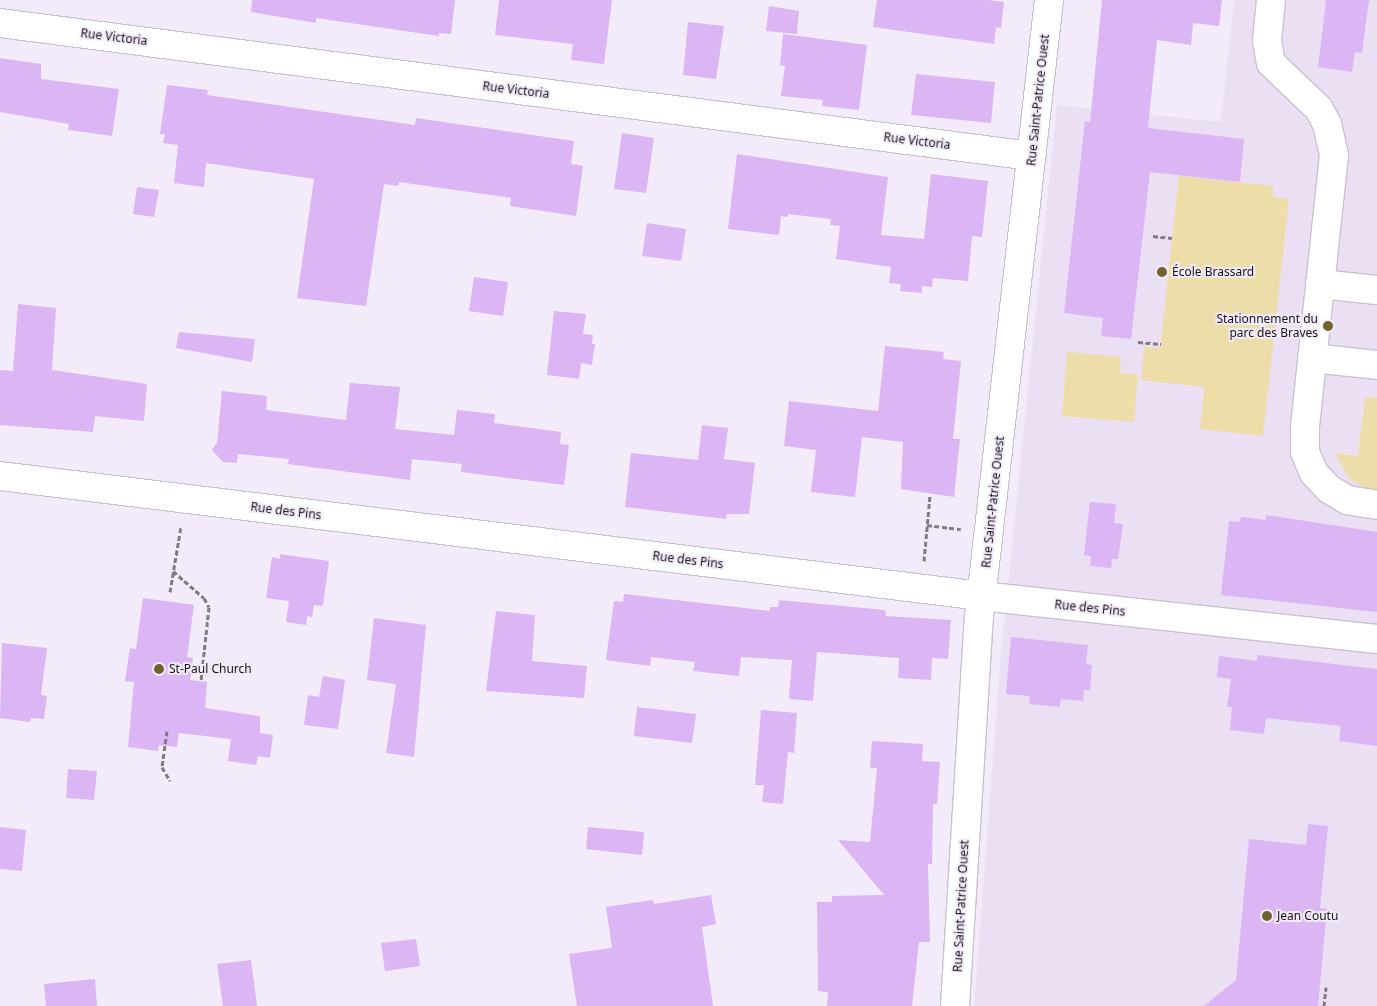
<!DOCTYPE html>
<html>
<head>
<meta charset="utf-8">
<style>
	body { margin:0 }
	#map { position:relative; width:1377px; height:1006px; overflow:hidden; background:#f3ebf9; font-family:"Noto Sans",sans-serif }
	div>[style] { position:absolute }
	[style*='--x'] { left:calc(var(--x)*1px); top:calc(var(--y)*1px); width:calc(var(--w)*1px); rotate:calc(var(--a)*1deg) }
	.built>* { inset:0; background:#ebdff4 }
	.green>* { inset:0; background:#eddea9 }
	.building>* { inset:0; background:#dbb5f4 }
	.path>* { height:3px; margin-top:-1.5px; transform-origin:0; background:repeating-linear-gradient(90deg,#807b84 0 5px,transparent 0 7.5px) }
	.roads { filter:drop-shadow(1px 0 #c9c1cf) drop-shadow(-1px 0 #c9c1cf) drop-shadow(0 1px #c9c1cf) drop-shadow(0 -1px #c9c1cf) }
	.minor>* { height:28px; margin:-14px; padding:0 14px; transform-origin:14px; border-radius:14px; background:#fff }
	.dots>* { width:14px; height:14px; translate:-50% -50%; box-sizing:border-box; border:2px solid #f3ebf9; border-radius:50% }
	span { translate:-50% -50%; white-space:nowrap; text-align:center; line-height:1.15; -webkit-text-stroke:4px #f3ebf9; paint-order:stroke }
	.street-label { font-size:12px; color:#161318 }
	.poi-label { font-size:12px; color:#161318 }
	.left { translate:0 -50%; text-align:left }
	.right { translate:-100% -50%; text-align:right }
</style>
</head>
<body>
<div id="map">
	<div class="built">
		<div style="clip-path:polygon(1234px 0,1377px 0,1377px 1006px,974px 1006px,1001px 654px,1057px 105px,1221px 122px)"></div>
	</div>
	<div class="green">
		<div style="clip-path:polygon(1179px 176px,1273px 186px,1273px 197px,1289px 199px,1263px 436px,1200px 429px,1204px 387px,1141px 380px,1144px 347px,1160px 348px)"></div>
		<div style="clip-path:polygon(1067px 352px,1121px 357px,1120px 373px,1138px 374px,1134px 422px,1062px 416px)"></div>
		<div style="clip-path:polygon(1365px 397px,1377px 398px,1377px 491px,1363px 487px,1348px 477px,1335px 453px,1358px 456px)"></div>
	</div>
	<div class="building">
		<div style="clip-path:polygon(252px 0,455px 0,451px 34px,439px 33px,439px 36px,316px 18px,316px 23px,251px 12px)"></div>
		<div style="clip-path:polygon(499px 0,612px 0,604px 64px,571px 60px,573px 44px,495px 35px)"></div>
		<div style="clip-path:polygon(877px 0,988px 0,1004px 2px,1001px 28px,996px 27px,994px 44px,873px 27px)"></div>
		<div style="clip-path:polygon(1102px 0,1222px 0,1219px 26px,1193px 23px,1191px 45px,1157px 40px,1148px 128px,1244px 139px,1240px 182px,1150px 172px,1131px 339px,1101px 336px,1103px 318px,1064px 313px,1085px 121px,1090px 122px)"></div>
		<div style="clip-path:polygon(1326px 0,1369px 0,1362px 53px,1355px 52px,1352px 72px,1318px 67px)"></div>
		<div style="clip-path:polygon(769px 6px,799px 11px,797px 34px,766px 31px)"></div>
		<div style="clip-path:polygon(688px 22px,724px 26px,716px 79px,683px 75px)"></div>
		<div style="clip-path:polygon(783px 34px,867px 45px,859px 110px,822px 106px,823px 100px,781px 96px,785px 66px,780px 65px)"></div>
		<div style="clip-path:polygon(0 58px,41px 64px,41px 79px,119px 89px,112px 136px,68px 130px,69px 124px,0 112px)"></div>
		<div style="clip-path:polygon(916px 74px,995px 82px,991px 123px,911px 115px)"></div>
		<div style="clip-path:polygon(167px 85px,208px 90px,207px 95px,415px 125px,416px 118px,574px 141px,571px 164px,583px 166px,576px 216px,510px 206px,511px 198px,399px 182px,398px 186px,384px 184px,366px 306px,297px 298px,314px 179px,206px 163px,204px 187px,174px 183px,178px 145px,163px 143px,165px 134px,160px 134px)"></div>
		<div style="clip-path:polygon(622px 133px,654px 138px,646px 193px,614px 189px)"></div>
		<div style="clip-path:polygon(737px 154px,888px 177px,881px 235px,924px 239px,931px 174px,988px 181px,982px 237px,972px 236px,968px 281px,933px 278px,932px 287px,922px 286px,922px 293px,900px 291px,901px 284px,889px 283px,891px 267px,836px 259px,840px 226px,830px 225px,831px 219px,788px 214px,788px 217px,781px 216px,779px 235px,728px 229px)"></div>
		<div style="clip-path:polygon(137px 187px,159px 190px,154px 217px,133px 214px)"></div>
		<div style="clip-path:polygon(647px 223px,686px 229px,681px 261px,642px 256px)"></div>
		<div style="clip-path:polygon(474px 277px,508px 282px,503px 316px,469px 311px)"></div>
		<div style="clip-path:polygon(18px 304px,56px 308px,52px 370px,147px 384px,144px 421px,95px 416px,93px 432px,0 425px,0 370px,13px 371px)"></div>
		<div style="clip-path:polygon(554px 311px,586px 314px,583px 334px,593px 335px,592px 344px,595px 344px,592px 365px,581px 363px,579px 379px,547px 375px)"></div>
		<div style="clip-path:polygon(179px 332px,255px 339px,252px 362px,176px 348px)"></div>
		<div style="clip-path:polygon(885px 346px,944px 352px,943px 359px,961px 361px,953px 439px,960px 439px,954px 497px,901px 489px,903px 442px,862px 437px,855px 497px,811px 492px,816px 450px,784px 446px,789px 401px,878px 411px)"></div>
		<div style="clip-path:polygon(350px 383px,400px 387px,395px 429px,454px 435px,457px 410px,495px 414px,494px 423px,561px 432px,560px 444px,569px 445px,564px 485px,461px 472px,462px 464px,412px 459px,410px 480px,288px 464px,289px 459px,238px 454px,237px 463px,223px 462px,212px 450px,217px 443px,222px 391px,267px 396px,266px 410px,346px 420px)"></div>
		<div style="clip-path:polygon(702px 425px,728px 428px,724px 459px,755px 463px,749px 514px,727px 514px,726px 519px,625px 507px,631px 453px,698px 460px)"></div>
		<div style="clip-path:polygon(1090px 502px,1116px 504px,1114px 523px,1123px 524px,1118px 559px,1112px 559px,1111px 568px,1090px 566px,1091px 556px,1084px 555px)"></div>
		<div style="clip-path:polygon(1266px 515px,1377px 532px,1377px 612px,1221px 595px,1229px 521px,1240px 522px,1241px 517px,1266px 520px)"></div>
		<div style="clip-path:polygon(280px 554px,329px 561px,323px 606px,314px 605px,312px 617px,307px 616px,306px 625px,286px 622px,289px 601px,266px 598px,272px 557px,280px 559px)"></div>
		<div style="clip-path:polygon(624px 594px,770px 611px,770px 607px,778px 607px,779px 600px,885px 610px,886px 616px,951px 620px,948px 659px,932px 658px,931px 680px,898px 678px,899px 658px,817px 652px,813px 701px,789px 699px,792px 660px,741px 657px,739px 676px,693px 671px,695px 662px,651px 657px,650px 666px,606px 660px,614px 601px,623px 602px)"></div>
		<div style="clip-path:polygon(143px 598px,194px 605px,187px 657px,193px 658px,190px 680px,207px 682px,205px 708px,260px 716px,260px 733px,273px 735px,270px 758px,258px 756px,256px 765px,228px 761px,231px 739px,179px 733px,177px 747px,159px 745px,158px 751px,128px 747px,134px 682px,125px 681px,130px 648px,136px 649px)"></div>
		<div style="clip-path:polygon(496px 611px,535px 615px,532px 661px,587px 666px,584px 698px,486px 691px)"></div>
		<div style="clip-path:polygon(374px 618px,426px 625px,414px 757px,386px 753px,396px 684px,367px 680px)"></div>
		<div style="clip-path:polygon(1011px 637px,1088px 645px,1086px 664px,1092px 665px,1090px 690px,1084px 690px,1083px 701px,1061px 699px,1060px 707px,1029px 704px,1030px 696px,1006px 694px)"></div>
		<div style="clip-path:polygon(2px 643px,47px 648px,41px 695px,47px 696px,44px 719px,31px 718px,30px 722px,0 718px)"></div>
		<div style="clip-path:polygon(1257px 655px,1377px 669px,1377px 746px,1339px 741px,1341px 726px,1266px 718px,1264px 734px,1230px 730px,1232px 707px,1227px 707px,1231px 679px,1217px 677px,1219px 656px,1257px 661px)"></div>
		<div style="clip-path:polygon(323px 676px,345px 680px,338px 729px,304px 725px,308px 695px,319px 697px)"></div>
		<div style="clip-path:polygon(637px 707px,696px 714px,692px 743px,634px 736px)"></div>
		<div style="clip-path:polygon(761px 710px,797px 713px,794px 753px,788px 752px,783px 804px,762px 802px,764px 785px,755px 785px)"></div>
		<div style="clip-path:polygon(872px 741px,923px 744px,922px 761px,940px 762px,937px 804px,933px 804px,932px 864px,928px 864px,930px 942px,919px 942px,912px 1006px,827px 1006px,828px 992px,818px 991px,817px 902px,832px 902px,832px 896px,884px 895px,838px 840px,870px 842px,877px 768px,870px 768px)"></div>
		<div style="clip-path:polygon(68px 769px,97px 771px,94px 800px,66px 798px)"></div>
		<div style="clip-path:polygon(1308px 824px,1328px 826px,1320px 908px,1327px 909px,1318px 1006px,1204px 1006px,1236px 980px,1249px 839px,1306px 845px)"></div>
		<div style="clip-path:polygon(0 827px,26px 830px,22px 871px,0 869px)"></div>
		<div style="clip-path:polygon(588px 827px,644px 832px,642px 855px,586px 849px)"></div>
		<div style="clip-path:polygon(711px 895px,716px 924px,702px 927px,713px 1006px,577px 1006px,569px 954px,612px 948px,606px 907px,653px 900px,654px 904px)"></div>
		<div style="clip-path:polygon(416px 939px,420px 966px,385px 971px,381px 943px)"></div>
		<div style="clip-path:polygon(251px 960px,257px 1006px,223px 1006px,217px 964px)"></div>
		<div style="clip-path:polygon(95px 979px,97px 1006px,46px 1006px,44px 984px)"></div>
	</div>
	<div class="path">
		<div style="--x:1153;--y:236;--w:19;--a:6"></div>
		<div style="--x:1138;--y:342;--w:23;--a:5"></div>
		<div style="--x:927;--y:525;--w:34;--a:7"></div>
		<div style="--x:924;--y:561;--w:66;--a:-84.8"></div>
		<div style="--x:173;--y:571;--w:41;--a:41.1"></div>
		<div style="--x:204;--y:598;--w:10;--a:61"></div>
		<div style="--x:209;--y:607;--w:74;--a:96.2"></div>
		<div style="--x:170;--y:592;--w:67;--a:-80.5"></div>
		<div style="--x:203;--y:667;--w:20;--a:9"></div>
		<div style="--x:167;--y:731;--w:36;--a:98"></div>
		<div style="--x:162;--y:767;--w:16;--a:60"></div>
		<div style="--x:1324;--y:1006;--w:19;--a:-84"></div>
	</div>
	<div class="roads">
		<div class="minor">
			<div style="--x:1271;--y:0;--w:41;--a:95.6"></div>
			<div style="--x:1267;--y:41;--w:22;--a:80"></div>
			<div style="--x:1271;--y:63;--w:66;--a:43.8"></div>
			<div style="--x:1319;--y:109;--w:17;--a:62"></div>
			<div style="--x:1327;--y:124;--w:32;--a:77"></div>
			<div style="--x:1334;--y:155;--w:275;--a:96.1"></div>
			<div style="--x:1305;--y:428;--w:24;--a:90"></div>
			<div style="--x:1305;--y:452;--w:23;--a:67"></div>
			<div style="--x:1314;--y:473;--w:22;--a:47"></div>
			<div style="--x:1329;--y:489;--w:21;--a:31"></div>
			<div style="--x:1347;--y:500;--w:30;--a:9"></div>
			<div style="--x:0;--y:23;--w:1040;--a:7.35"></div>
			<div style="--x:1320;--y:284;--w:57;--a:6"></div>
			<div style="--x:1312;--y:358;--w:65;--a:6.1"></div>
			<div style="--x:0;--y:476;--w:988;--a:6.97"></div>
			<div style="--x:981;--y:596;--w:398;--a:6.2"></div>
			<div style="--x:955;--y:1006;--w:390;--a:-86.5"></div>
			<div style="--x:979;--y:617;--w:621;--a:-83.53"></div>
		</div>
	</div>
	<div class="dots">
		<div style="left:1162px;top:272px;background:#70622f"></div>
		<div style="left:1328px;top:326px;background:#70622f"></div>
		<div style="left:159px;top:669px;background:#70622f"></div>
		<div style="left:1267px;top:916px;background:#70622f"></div>
	</div>
	<div class="street-label">
		<span style="left:114px;top:37px;rotate:7deg">Rue Victoria</span>
		<span style="left:516px;top:90px;rotate:7deg">Rue Victoria</span>
		<span style="left:1038px;top:100px;rotate:-84deg">Rue Saint-Patrice Ouest</span>
		<span style="left:917px;top:141px;rotate:7deg">Rue Victoria</span>
		<span style="left:993px;top:502px;rotate:-84deg">Rue Saint-Patrice Ouest</span>
		<span style="left:286px;top:511px;rotate:7deg">Rue des Pins</span>
		<span style="left:688px;top:560px;rotate:7deg">Rue des Pins</span>
		<span style="left:1090px;top:608px;rotate:6deg">Rue des Pins</span>
		<span style="left:961px;top:906px;rotate:-87deg">Rue Saint-Patrice Ouest</span>
	</div>
	<div class="poi-label">
		<span class="left" style="left:1172px;top:272px">École Brassard</span>
		<span class="right" style="left:1318px;top:326px">Stationnement du<br>parc des Braves</span>
		<span class="left" style="left:169px;top:669px">St-Paul Church</span>
		<span class="left" style="left:1277px;top:916px">Jean Coutu</span>
	</div>
</div>
</body>
</html>
